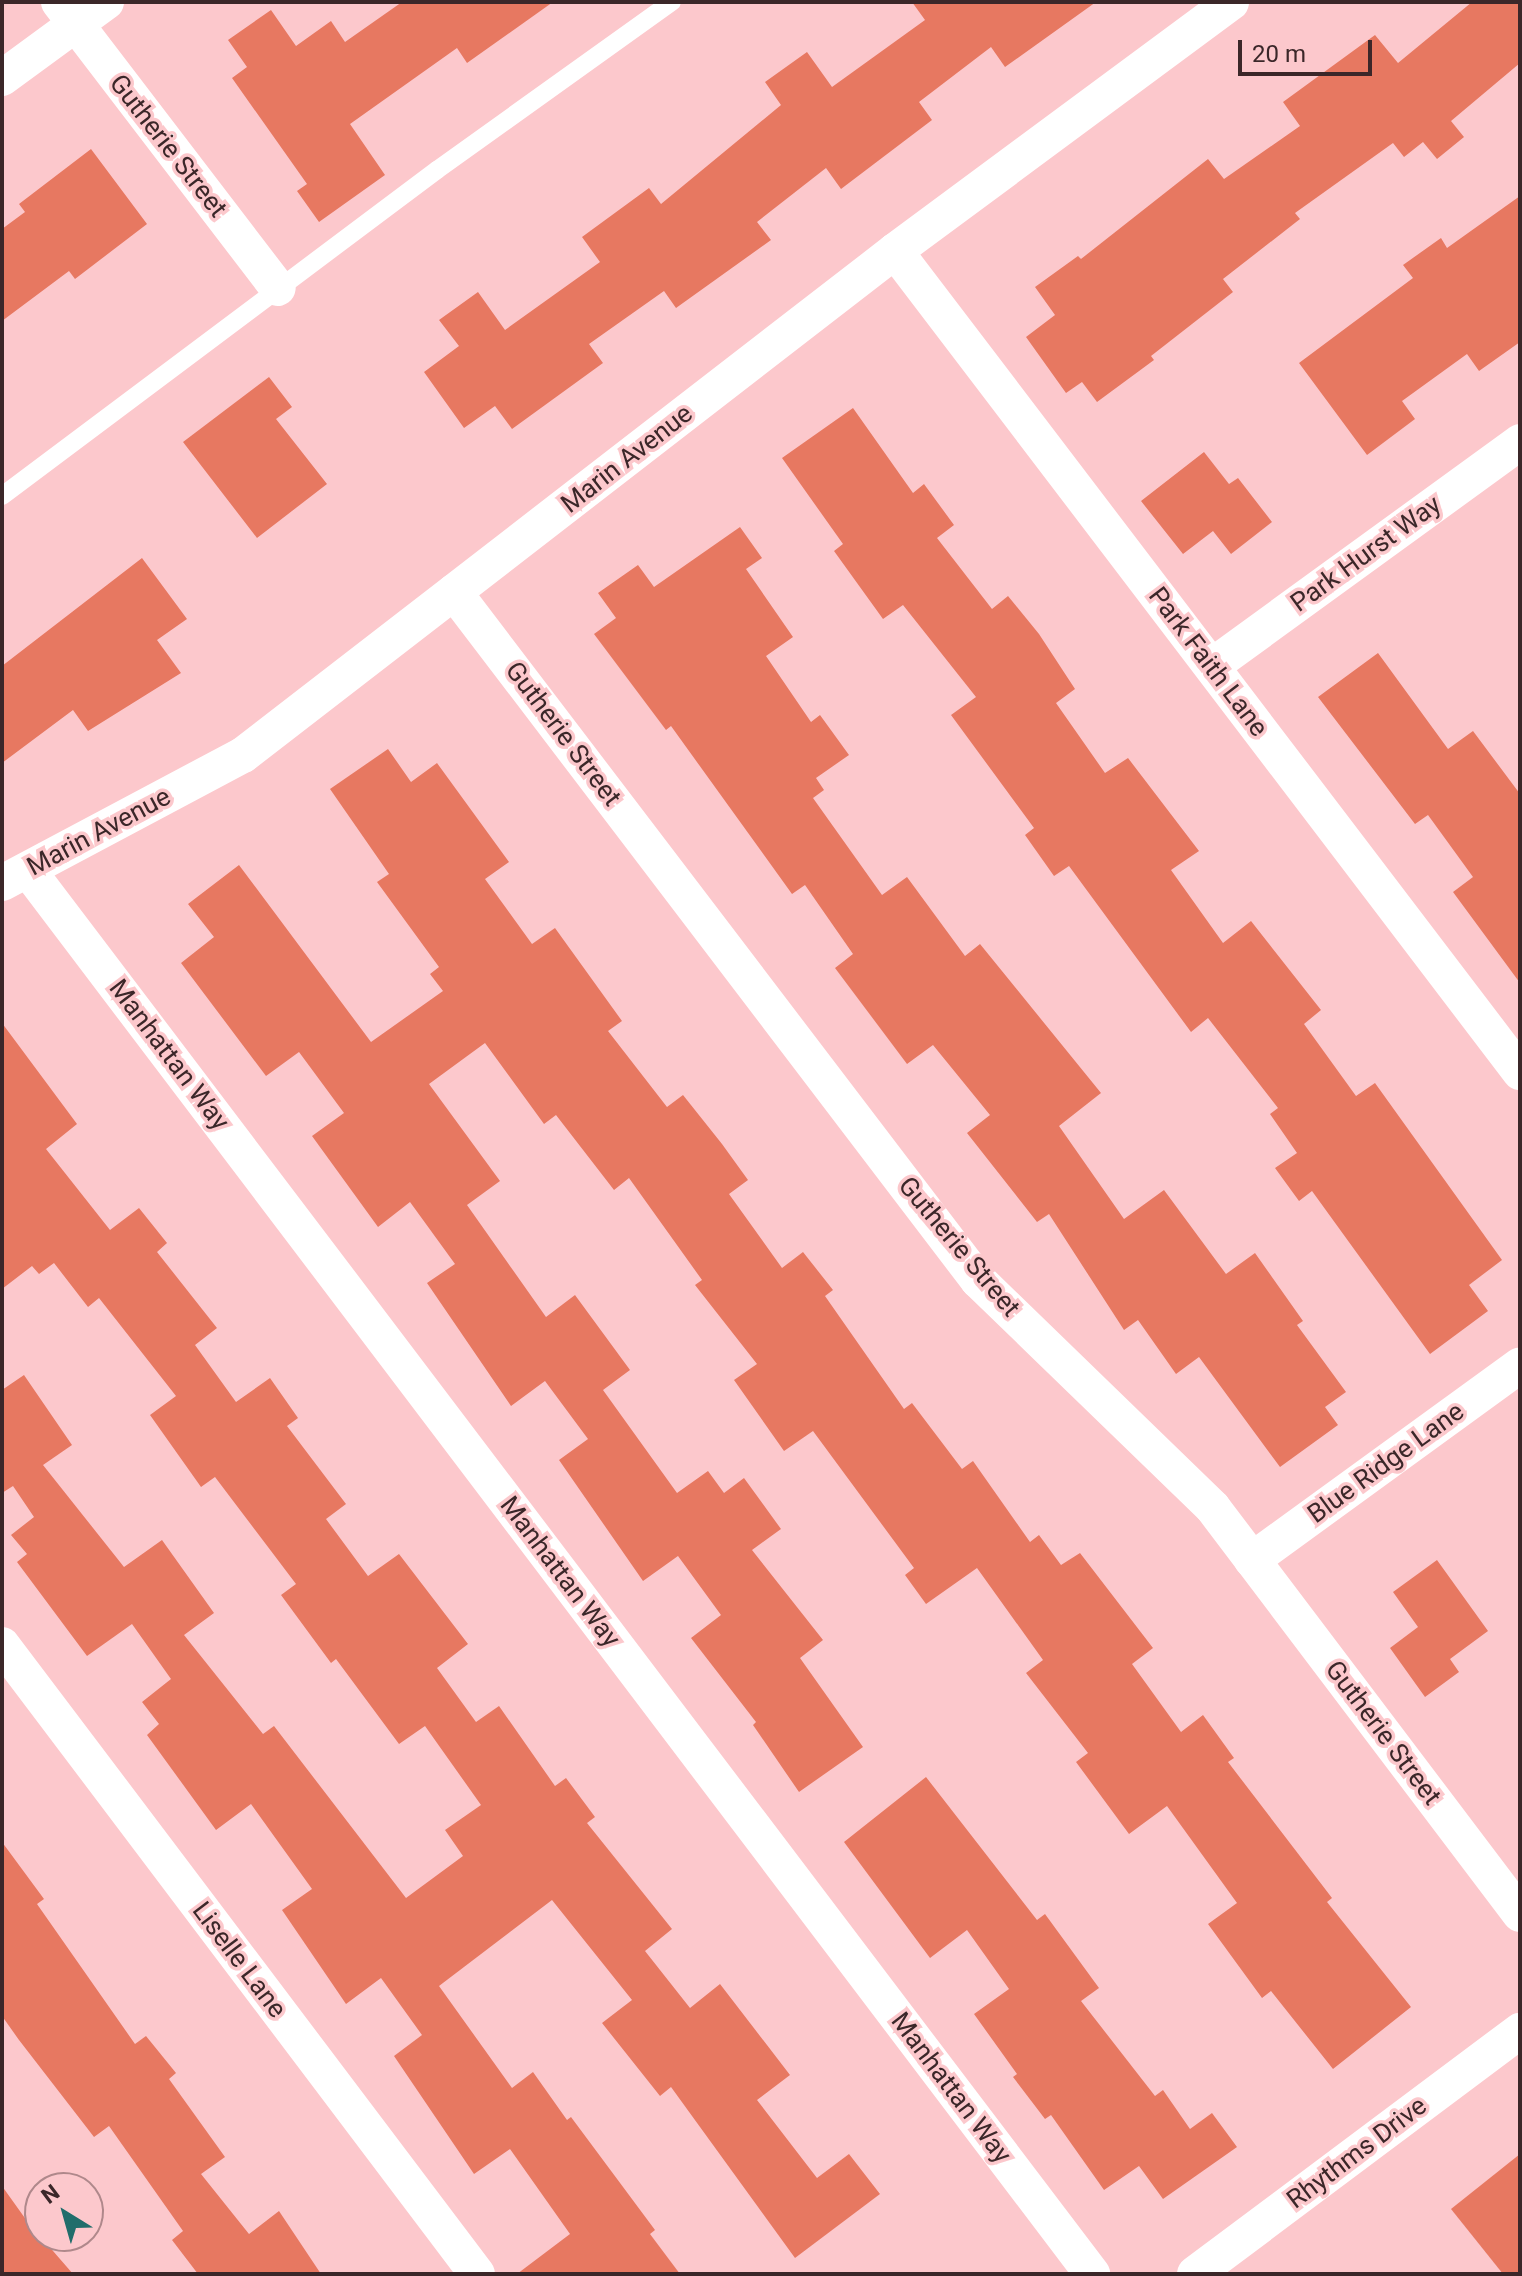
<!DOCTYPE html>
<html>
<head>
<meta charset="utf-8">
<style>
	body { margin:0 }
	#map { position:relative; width:1522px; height:2276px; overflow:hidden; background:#fcc8cc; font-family:Roboto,sans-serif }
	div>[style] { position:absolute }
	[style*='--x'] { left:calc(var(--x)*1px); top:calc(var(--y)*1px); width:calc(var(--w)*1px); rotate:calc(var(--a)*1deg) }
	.building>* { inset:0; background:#e77861 }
	.lane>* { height:18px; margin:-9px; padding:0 9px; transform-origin:9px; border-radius:9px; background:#fff }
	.street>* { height:36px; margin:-18px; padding:0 18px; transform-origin:18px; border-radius:18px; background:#fff }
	span { translate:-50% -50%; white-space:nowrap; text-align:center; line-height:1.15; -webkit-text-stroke:7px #fcc8cc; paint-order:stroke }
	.street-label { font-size:26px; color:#3b2729 }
	.frame { position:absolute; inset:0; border:4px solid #3b2729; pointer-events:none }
	.north { position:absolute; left:24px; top:2172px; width:80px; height:80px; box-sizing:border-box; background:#fcc8cc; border:2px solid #af888b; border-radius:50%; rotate:323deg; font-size:22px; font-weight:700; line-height:32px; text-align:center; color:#3b2729 }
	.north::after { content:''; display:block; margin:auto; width:28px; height:36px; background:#216d6b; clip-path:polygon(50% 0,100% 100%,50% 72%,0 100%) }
	.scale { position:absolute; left:1238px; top:40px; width:134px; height:36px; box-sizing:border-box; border:4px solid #3b2729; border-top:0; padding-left:10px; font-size:24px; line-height:28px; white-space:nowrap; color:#3b2729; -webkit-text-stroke:6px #fcc8cc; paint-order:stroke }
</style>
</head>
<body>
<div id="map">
	<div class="building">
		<div style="clip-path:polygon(402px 2px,553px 2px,467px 63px,457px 48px,350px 124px,385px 175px,319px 222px,297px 191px,307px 184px,232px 78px,247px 67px,228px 40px,271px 10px,296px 46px,331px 21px,345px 42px)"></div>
		<div style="clip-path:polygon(912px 2px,1096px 2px,1005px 67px,991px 47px,919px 102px,932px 120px,841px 189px,826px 168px,757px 222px,771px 240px,676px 308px,664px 291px,589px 344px,603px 363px,512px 429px,495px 406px,464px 428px,424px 372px,459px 346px,439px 320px,478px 292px,505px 330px,600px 262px,582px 237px,649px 188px,661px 204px,781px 105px,765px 82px,807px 52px,832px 87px,925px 20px)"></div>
		<div style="clip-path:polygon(1472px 2px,1520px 2px,1520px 63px,1451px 121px,1464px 137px,1437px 159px,1423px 142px,1404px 157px,1393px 143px,1295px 213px,1300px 219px,1223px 279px,1233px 292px,1151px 356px,1154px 360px,1097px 402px,1082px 382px,1066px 393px,1026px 337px,1055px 315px,1035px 287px,1078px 256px,1081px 259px,1208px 159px,1224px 179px,1300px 126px,1283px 102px,1375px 35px,1398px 63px)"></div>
		<div style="clip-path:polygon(91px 149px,147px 224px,75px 279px,69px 271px,2px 321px,2px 229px,25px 212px,19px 204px)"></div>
		<div style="clip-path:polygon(1520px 196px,1520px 342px,1479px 371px,1467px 354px,1402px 401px,1415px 419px,1367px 455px,1299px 363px,1413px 278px,1403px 265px,1441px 238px,1447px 248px)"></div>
		<div style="clip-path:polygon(269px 377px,292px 407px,276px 419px,327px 484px,257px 538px,183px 442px)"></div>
		<div style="clip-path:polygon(853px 408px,913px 493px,924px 484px,954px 525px,937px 538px,992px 609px,1008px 596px,1039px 634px,1075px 689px,1056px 703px,1105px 773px,1128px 758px,1199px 851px,1171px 870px,1223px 943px,1251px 921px,1321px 1010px,1304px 1024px,1356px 1096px,1375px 1083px,1502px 1260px,1469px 1285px,1488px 1311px,1430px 1354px,1312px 1191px,1299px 1201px,1275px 1168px,1297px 1153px,1270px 1114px,1278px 1108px,1208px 1018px,1191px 1032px,1069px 866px,1054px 876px,1025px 835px,1034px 828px,951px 715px,976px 697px,903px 605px,883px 619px,834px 551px,843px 544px,782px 458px)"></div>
		<div style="clip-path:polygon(1204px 452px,1229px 484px,1238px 478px,1272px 522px,1231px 554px,1213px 531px,1183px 554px,1141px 501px)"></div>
		<div style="clip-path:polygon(740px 527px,762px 558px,746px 569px,793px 637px,766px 656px,811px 722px,820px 715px,849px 755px,816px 778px,824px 790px,813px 798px,882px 895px,907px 877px,965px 956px,980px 944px,1101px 1093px,1059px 1126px,1124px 1219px,1164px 1190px,1226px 1274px,1255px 1253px,1303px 1321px,1297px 1325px,1346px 1392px,1325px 1407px,1338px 1425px,1280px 1467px,1199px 1357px,1176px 1374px,1138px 1320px,1124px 1330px,1049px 1214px,1037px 1222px,967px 1133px,990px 1115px,933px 1045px,907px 1064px,835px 968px,853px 954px,805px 885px,792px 894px,671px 726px,666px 730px,594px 634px,616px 618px,598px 593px,638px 565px,654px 587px)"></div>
		<div style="clip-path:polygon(142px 558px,187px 619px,157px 640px,181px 673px,88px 731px,73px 710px,2px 763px,2px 666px)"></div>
		<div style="clip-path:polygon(1378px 653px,1448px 749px,1473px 731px,1520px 794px,1520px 983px,1453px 892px,1473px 877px,1428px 815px,1415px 824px,1318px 697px)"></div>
		<div style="clip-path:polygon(388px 749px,411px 782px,437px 763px,509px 862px,485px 879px,532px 944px,555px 928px,622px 1021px,608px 1031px,667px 1107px,683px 1095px,722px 1144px,748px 1180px,729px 1194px,782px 1268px,803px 1252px,833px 1290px,825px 1296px,904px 1409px,912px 1403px,962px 1469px,973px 1461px,1030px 1542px,1039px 1535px,1061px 1565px,1080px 1553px,1153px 1648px,1132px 1664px,1181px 1732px,1203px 1715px,1234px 1758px,1228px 1762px,1332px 1898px,1327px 1902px,1411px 2007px,1333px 2069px,1271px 1991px,1262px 1998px,1208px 1924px,1237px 1903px,1167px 1806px,1129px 1834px,1076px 1762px,1088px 1753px,1026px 1673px,1043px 1660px,977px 1568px,926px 1604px,905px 1575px,914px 1568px,813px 1431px,784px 1451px,734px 1380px,757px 1364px,695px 1285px,702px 1280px,629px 1178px,614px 1190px,556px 1115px,544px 1124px,485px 1043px,429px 1084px,500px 1181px,467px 1205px,546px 1317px,575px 1295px,630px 1370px,603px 1390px,677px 1493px,708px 1471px,724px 1493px,744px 1478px,781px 1529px,752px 1550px,823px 1640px,800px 1658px,863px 1747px,799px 1792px,753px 1725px,756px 1722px,691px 1638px,721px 1615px,678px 1556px,643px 1581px,559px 1460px,588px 1439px,545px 1381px,511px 1406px,427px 1283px,455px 1264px,410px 1202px,378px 1227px,312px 1136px,344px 1113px,299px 1052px,266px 1076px,181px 963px,214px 937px,188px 904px,239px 865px,371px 1042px,443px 991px,430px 974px,439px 967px,377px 882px,389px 874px,330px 789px)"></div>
		<div style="clip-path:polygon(2px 1023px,77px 1124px,46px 1149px,110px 1230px,139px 1208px,167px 1243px,157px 1252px,217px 1328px,195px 1345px,236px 1402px,270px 1378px,298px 1418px,287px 1426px,346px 1504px,326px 1519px,368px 1576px,399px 1554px,468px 1644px,437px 1668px,476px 1722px,499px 1706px,555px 1786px,566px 1778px,595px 1817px,587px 1823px,672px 1929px,645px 1951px,690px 2008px,720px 1984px,790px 2075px,757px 2100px,817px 2178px,849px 2154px,880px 2194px,795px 2258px,671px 2087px,660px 2096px,602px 2023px,632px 2000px,552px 1900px,439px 1986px,512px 2088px,533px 2072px,567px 2120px,571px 2117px,655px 2230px,650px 2234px,680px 2274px,517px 2274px,570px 2234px,510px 2149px,474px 2174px,394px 2056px,422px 2035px,381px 1978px,346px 2004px,282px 1910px,312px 1889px,251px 1804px,216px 1830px,147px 1735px,159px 1724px,142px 1702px,171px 1679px,132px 1624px,87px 1656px,17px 1562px,27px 1554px,11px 1535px,34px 1517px,13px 1486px,2px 1493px,2px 1390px,24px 1375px,72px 1445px,43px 1465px,124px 1567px,162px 1540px,214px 1613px,184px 1635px,263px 1734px,274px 1726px,406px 1898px,463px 1856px,445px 1830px,481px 1805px,425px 1726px,399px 1744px,336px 1659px,331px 1663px,281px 1595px,296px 1584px,215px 1477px,201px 1487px,150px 1415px,176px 1396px,99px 1298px,88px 1307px,54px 1263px,39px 1274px,32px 1266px,2px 1289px)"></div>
		<div style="clip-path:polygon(1437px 1560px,1488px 1631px,1450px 1659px,1459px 1672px,1425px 1697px,1390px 1648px,1418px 1627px,1393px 1592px)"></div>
		<div style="clip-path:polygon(926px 1777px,1037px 1920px,1045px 1914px,1099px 1988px,1081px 2001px,1155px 2096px,1163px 2090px,1190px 2129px,1212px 2113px,1237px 2147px,1163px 2199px,1139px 2166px,1104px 2190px,1051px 2115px,1045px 2119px,1013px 2077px,1017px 2074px,974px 2014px,1009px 1989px,967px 1930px,930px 1958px,844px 1842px)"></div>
		<div style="clip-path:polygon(2px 1842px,44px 1899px,37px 1904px,135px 2044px,146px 2036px,176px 2073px,169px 2079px,225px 2157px,201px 2174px,249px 2234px,279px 2211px,321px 2274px,198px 2274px,172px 2240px,183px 2231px,109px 2126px,94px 2137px,19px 2040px,2px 2016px)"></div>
		<div style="clip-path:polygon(1520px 2154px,1520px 2274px,1503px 2274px,1451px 2209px)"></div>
		<div style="clip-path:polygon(2px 2186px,32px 2228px,37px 2225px,40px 2236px,73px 2274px,2px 2274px)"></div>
	</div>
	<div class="lane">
		<div style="--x:2;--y:496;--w:544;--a:-36.85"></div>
		<div style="--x:437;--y:170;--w:289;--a:-35.6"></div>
	</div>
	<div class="street">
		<div style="--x:59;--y:2;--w:360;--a:52.6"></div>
		<div style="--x:2;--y:78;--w:129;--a:-36.2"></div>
		<div style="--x:895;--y:251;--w:1032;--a:52.72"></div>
		<div style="--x:454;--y:592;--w:865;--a:52.71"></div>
		<div style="--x:978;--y:1280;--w:327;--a:44.1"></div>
		<div style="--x:1213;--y:1508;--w:509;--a:52.9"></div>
		<div style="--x:1212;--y:666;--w:381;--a:-36"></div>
		<div style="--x:28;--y:870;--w:1762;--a:52.84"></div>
		<div style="--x:2;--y:883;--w:273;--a:-28"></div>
		<div style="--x:243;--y:755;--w:824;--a:-37.7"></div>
		<div style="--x:895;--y:251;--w:418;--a:-36.5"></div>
		<div style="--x:1252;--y:1560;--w:331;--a:-36"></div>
		<div style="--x:2;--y:1645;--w:788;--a:52.94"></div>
		<div style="--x:1195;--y:2274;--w:406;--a:-36.8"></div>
	</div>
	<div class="street-label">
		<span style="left:168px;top:146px;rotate:52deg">Gutherie Street</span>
		<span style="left:627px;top:459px;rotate:-38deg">Marin Avenue</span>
		<span style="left:1366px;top:554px;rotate:-36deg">Park Hurst Way</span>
		<span style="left:1208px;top:662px;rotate:53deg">Park Faith Lane</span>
		<span style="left:563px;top:734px;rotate:53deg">Gutherie Street</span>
		<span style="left:99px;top:832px;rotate:-28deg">Marin Avenue</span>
		<span style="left:169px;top:1055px;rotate:53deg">Manhattan Way</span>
		<span style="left:959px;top:1247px;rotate:50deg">Gutherie Street</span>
		<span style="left:1386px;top:1463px;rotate:-36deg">Blue Ridge Lane</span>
		<span style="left:560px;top:1572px;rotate:53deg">Manhattan Way</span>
		<span style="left:1383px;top:1733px;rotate:53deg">Gutherie Street</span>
		<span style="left:239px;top:1960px;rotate:53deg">Liselle Lane</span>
		<span style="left:951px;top:2088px;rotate:53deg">Manhattan Way</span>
		<span style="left:1357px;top:2153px;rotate:-37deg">Rhythms Drive</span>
	</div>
	<div class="frame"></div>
	<div class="north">N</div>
	<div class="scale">20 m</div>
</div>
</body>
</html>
